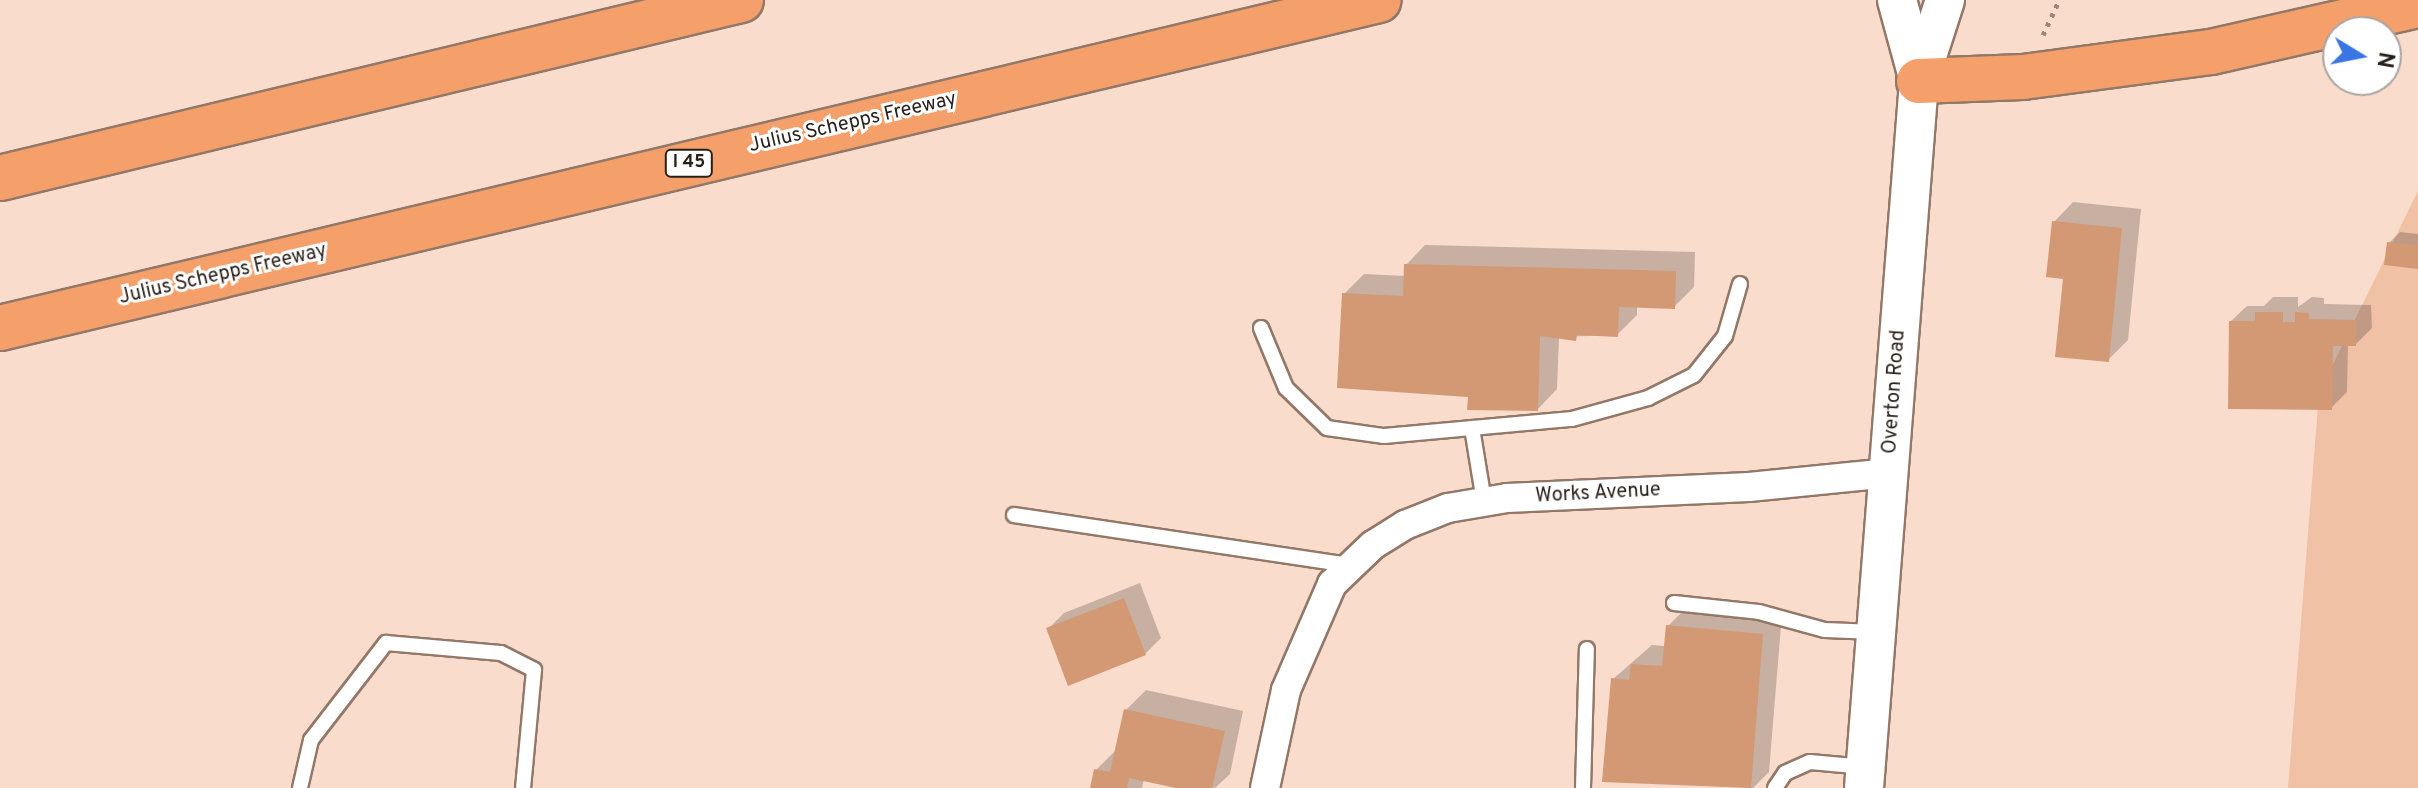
<!DOCTYPE html>
<html>
<head>
<meta charset="utf-8">
<style>
	body { margin:0 }
	#map { position:relative; width:2418px; height:788px; overflow:hidden; background:#f9dccb; font-family:Overpass,sans-serif }
	div>[style] { position:absolute }
	[style*='--x'] { left:calc(var(--x)*1px); top:calc(var(--y)*1px); width:calc(var(--w)*1px); rotate:calc(var(--a)*1deg) }
	.green>* { inset:0; background:#f0c1a5 }
	.shadow>* { inset:0; background:#0003 }
	.building>* { inset:0; background:#d39874 }
	.path>* { height:5px; margin-top:-2.5px; transform-origin:0; background:repeating-linear-gradient(90deg,#9a867a 0 4px,transparent 0 10px) }
	.roads { filter:drop-shadow(2px 0 #917869) drop-shadow(-2px 0 #917869) drop-shadow(0 2px #917869) drop-shadow(0 -2px #917869) }
	.service>* { height:14px; margin:-7px; padding:0 7px; transform-origin:7px; border-radius:7px; background:#fff }
	.minor>* { height:28px; margin:-14px; padding:0 14px; transform-origin:14px; border-radius:14px; background:#fff }
	.secondary>* { height:38px; margin:-19px; padding:0 19px; transform-origin:19px; border-radius:19px; background:#fff }
	.motorway>* { height:44px; margin:-22px; padding:0 22px; transform-origin:22px; border-radius:22px; background:#f59f6b }
	span { translate:-50% -50%; white-space:nowrap; text-align:center; line-height:1.15; -webkit-text-stroke:6px #fff; paint-order:stroke }
	.shield-label span { padding:2px 6px; background:#fff; border:2px solid; border-radius:6px; -webkit-text-stroke-width:0 }
	.shield-label { font-size:18px; color:#291f19; font-weight:700 }
	.street-label { font-size:20px; color:#291f19 }
	.north { position:absolute; left:2322px; top:16px; width:80px; height:80px; box-sizing:border-box; background:#fff; border:2px solid #a9a5a3; border-radius:50%; rotate:100deg; font-size:22px; font-weight:700; line-height:32px; text-align:center; color:#291f19 }
	.north::after { content:''; display:block; margin:auto; width:28px; height:36px; background:#3a75e4; clip-path:polygon(50% 0,100% 100%,50% 72%,0 100%) }
</style>
</head>
<body>
<div id="map">
	<div class="green">
		<div style="clip-path:polygon(2418px 191px,2418px 788px,2288px 788px,2319px 393px)"></div>
	</div>
	<div class="shadow">
		<div style="clip-path:polygon(2073px 202px,2141px 209px,2128px 340px,2108px 360px,2065px 277px,2054px 222px)"></div>
		<div style="clip-path:polygon(2400px 232px,2418px 234px,2418px 267px,2389px 243px)"></div>
		<div style="clip-path:polygon(1425px 245px,1695px 252px,1694px 287px,1674px 307px,1637px 306px,1637px 315px,1617px 335px,1559px 337px,1557px 389px,1538px 409px,1470px 395px,1344px 294px,1364px 274px,1405px 276px,1406px 265px)"></div>
		<div style="clip-path:polygon(2273px 297px,2298px 297px,2298px 307px,2312px 297px,2324px 298px,2324px 304px,2371px 305px,2372px 328px,2356px 344px,2348px 344px,2347px 392px,2331px 408px,2231px 321px,2247px 306px,2264px 306px)"></div>
		<div style="clip-path:polygon(1140px 583px,1161px 638px,1145px 654px,1048px 629px,1064px 613px)"></div>
		<div style="clip-path:polygon(1688px 606px,1782px 614px,1769px 772px,1753px 788px,1604px 780px,1613px 679px,1652px 645px,1666px 646px,1668px 626px)"></div>
		<div style="clip-path:polygon(1146px 690px,1243px 711px,1230px 774px,1215px 788px,1144px 779px,1142px 788px,1092px 788px,1096px 770px,1116px 750px,1126px 710px)"></div>
	</div>
	<div class="building">
		<div style="clip-path:polygon(2052px 221px,2122px 228px,2109px 362px,2055px 357px,2063px 279px,2046px 277px)"></div>
		<div style="clip-path:polygon(2387px 242px,2418px 245px,2418px 269px,2384px 265px)"></div>
		<div style="clip-path:polygon(1404px 264px,1676px 271px,1675px 309px,1619px 307px,1618px 337px,1577px 335px,1576px 341px,1540px 336px,1538px 411px,1467px 410px,1468px 397px,1337px 388px,1342px 293px,1403px 296px)"></div>
		<div style="clip-path:polygon(2255px 312px,2283px 312px,2283px 322px,2295px 322px,2295px 312px,2309px 313px,2309px 319px,2356px 320px,2356px 346px,2333px 346px,2332px 410px,2228px 409px,2229px 321px,2255px 321px)"></div>
		<div style="clip-path:polygon(1124px 598px,1146px 655px,1068px 686px,1046px 628px)"></div>
		<div style="clip-path:polygon(1666px 625px,1763px 634px,1751px 788px,1602px 782px,1611px 678px,1629px 680px,1631px 664px,1662px 666px)"></div>
		<div style="clip-path:polygon(1124px 709px,1225px 731px,1212px 788px,1176px 788px,1129px 778px,1127px 788px,1090px 788px,1094px 769px,1110px 772px)"></div>
	</div>
	<div class="path">
		<div style="--x:2043;--y:35;--w:38;--a:-65"></div>
	</div>
	<div class="roads">
		<div class="service">
			<div style="--x:1261;--y:328;--w:65;--a:67.4"></div>
			<div style="--x:1286;--y:388;--w:57;--a:44.3"></div>
			<div style="--x:1327;--y:428;--w:58;--a:8"></div>
			<div style="--x:1384;--y:436;--w:189;--a:-5.2"></div>
			<div style="--x:1572;--y:419;--w:79;--a:-15.4"></div>
			<div style="--x:1648;--y:398;--w:51;--a:-26.6"></div>
			<div style="--x:1694;--y:375;--w:50;--a:-51.5"></div>
			<div style="--x:1725;--y:336;--w:54;--a:-73.9"></div>
			<div style="--x:1472;--y:428;--w:74;--a:80.7"></div>
			<div style="--x:1014;--y:515;--w:340;--a:8.5"></div>
			<div style="--x:1674;--y:603;--w:85;--a:6"></div>
			<div style="--x:1759;--y:612;--w:68;--a:15.3"></div>
			<div style="--x:1825;--y:630;--w:51;--a:2.2"></div>
			<div style="--x:300;--y:788;--w:49;--a:-77.1"></div>
			<div style="--x:311;--y:740;--w:123;--a:-52.3"></div>
			<div style="--x:386;--y:643;--w:115;--a:5"></div>
			<div style="--x:501;--y:653;--w:37;--a:27"></div>
			<div style="--x:534;--y:670;--w:119;--a:95.3"></div>
			<div style="--x:1583;--y:788;--w:139;--a:-88.4"></div>
			<div style="--x:1775;--y:788;--w:18;--a:-56"></div>
			<div style="--x:1785;--y:773;--w:27;--a:-24"></div>
			<div style="--x:1810;--y:762;--w:55;--a:5.2"></div>
		</div>
		<div class="minor">
			<div style="--x:1265;--y:788;--w:100;--a:-77.9"></div>
			<div style="--x:1286;--y:690;--w:116;--a:-66.5"></div>
			<div style="--x:1332;--y:584;--w:57;--a:-43.6"></div>
			<div style="--x:1373;--y:545;--w:38;--a:-32"></div>
			<div style="--x:1405;--y:525;--w:46;--a:-21.6"></div>
			<div style="--x:1448;--y:508;--w:60;--a:-9.6"></div>
			<div style="--x:1507;--y:498;--w:242;--a:-2.6"></div>
			<div style="--x:1749;--y:487;--w:141;--a:-5.7"></div>
		</div>
		<div class="secondary">
			<div style="--x:1897;--y:0;--w:84;--a:74.8"></div>
			<div style="--x:1864;--y:788;--w:709;--a:-85.55"></div>
			<div style="--x:1919;--y:81;--w:85;--a:-72.2"></div>
		</div>
		<div class="motorway">
			<div style="--x:1919;--y:81;--w:104;--a:-2.2"></div>
			<div style="--x:2023;--y:77;--w:190;--a:-7.6"></div>
			<div style="--x:2211;--y:52;--w:212;--a:-12.8"></div>
			<div style="--x:0;--y:178;--w:762;--a:-13.51"></div>
			<div style="--x:0;--y:328;--w:1417;--a:-13.38"></div>
		</div>
	</div>
	<div class="shield-label">
		<span style="left:689px;top:163px">I 45</span>
	</div>
	<div class="street-label">
		<span style="left:853px;top:123px;rotate:-13deg">Julius Schepps Freeway</span>
		<span style="left:223px;top:275px;rotate:-13deg">Julius Schepps Freeway</span>
		<span style="left:1895px;top:392px;rotate:-86deg">Overton Road</span>
		<span style="left:1598px;top:494px;rotate:-3deg">Works Avenue</span>
	</div>
	<div class="north">N</div>
</div>
</body>
</html>
